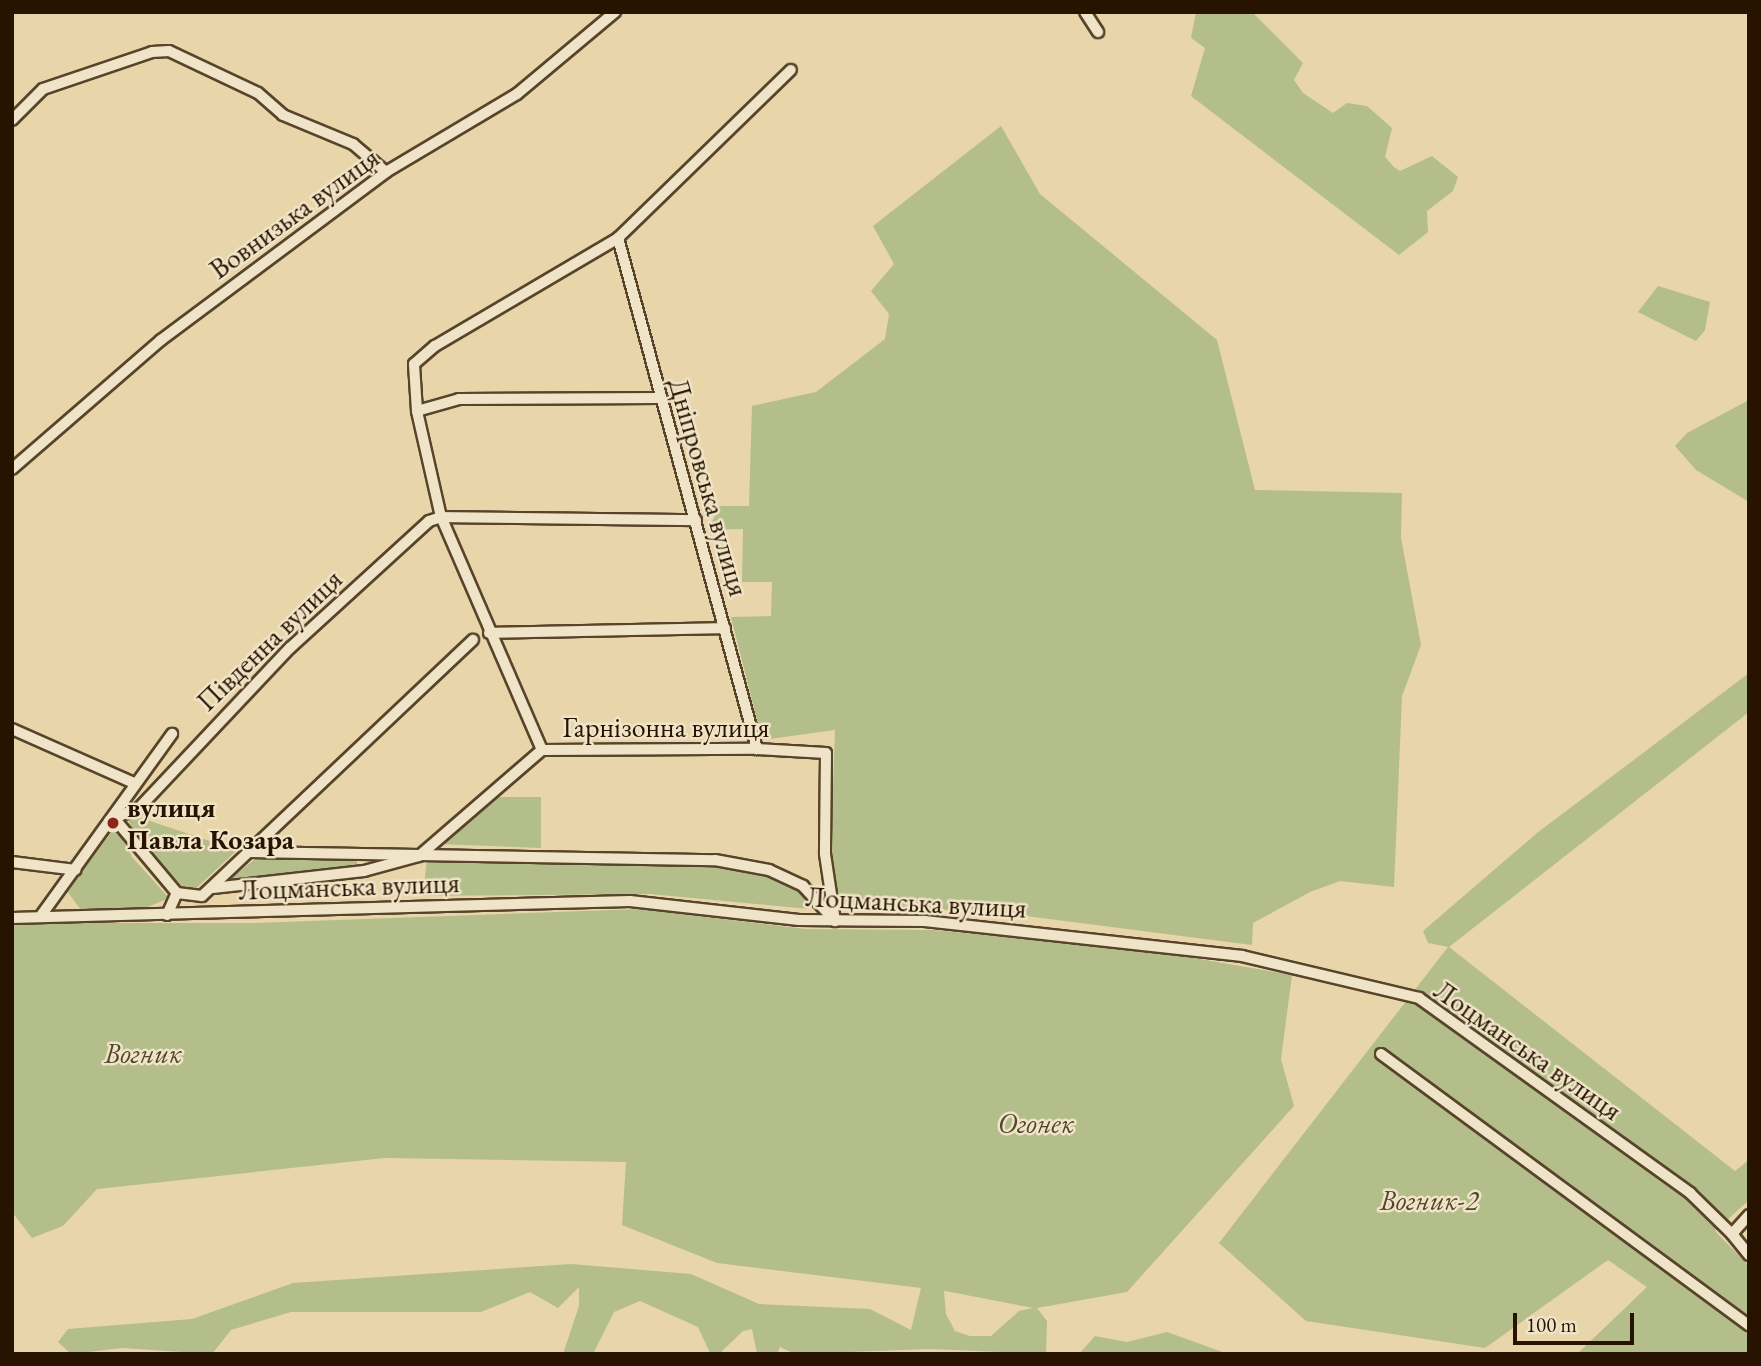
<!DOCTYPE html>
<html>
<head>
<meta charset="utf-8">
<style>
	body { margin:0 }
	#map { position:relative; width:1761px; height:1366px; overflow:hidden; background:#e8d5aa; font-family:"EB Garamond",serif }
	div>[style] { position:absolute }
	[style*='--x'] { left:calc(var(--x)*1px); top:calc(var(--y)*1px); width:calc(var(--w)*1px); rotate:calc(var(--a)*1deg) }
	.green>* { inset:0; background:#b3be8b }
	.roads { filter:drop-shadow(2px 0 #57442a) drop-shadow(-2px 0 #57442a) drop-shadow(0 2px #57442a) drop-shadow(0 -2px #57442a) }
	.minor>* { height:10px; margin:-5px; padding:0 5px; transform-origin:5px; border-radius:5px; background:#f0e4c8 }
	.dots>* { width:19px; height:19px; translate:-50% -50%; box-sizing:border-box; border:4px solid #f0e4c8; border-radius:50% }
	span { translate:-50% -50%; white-space:nowrap; text-align:center; line-height:1.15; -webkit-text-stroke:5px #f0e4c8; paint-order:stroke }
	.street-label { font-size:28px; color:#271300 }
	.poi-label { font-size:28px; color:#271300; font-weight:700 }
	.left { translate:0 -50%; text-align:left }
	.park-label { font-size:28px; color:#51462a; font-style:italic }
	.frame { position:absolute; inset:0; border:14px solid #271300; pointer-events:none }
	.scale { position:absolute; left:1513px; top:1313px; width:121px; height:32px; box-sizing:border-box; border:4px solid #271300; border-top:0; padding-left:9px; font-size:21px; line-height:24px; white-space:nowrap; color:#271300; -webkit-text-stroke:5px #f0e4c8; paint-order:stroke }
</style>
</head>
<body>
<div id="map">
	<div class="green">
		<div style="clip-path:polygon(1196px 12px,1252px 12px,1303px 63px,1294px 80px,1303px 93px,1333px 113px,1347px 103px,1367px 106px,1392px 128px,1385px 157px,1394px 167px,1400px 171px,1432px 156px,1458px 177px,1453px 191px,1427px 211px,1428px 232px,1399px 255px,1191px 96px,1205px 48px,1191px 38px)"></div>
		<div style="clip-path:polygon(1001px 126px,1040px 194px,1217px 340px,1255px 490px,1402px 493px,1401px 538px,1421px 645px,1402px 696px,1394px 887px,1340px 881px,1310px 892px,1253px 923px,1252px 945px,987px 911px,840px 908px,830px 877px,835px 730px,762px 740px,731px 617px,771px 616px,772px 582px,742px 582px,743px 529px,708px 530px,720px 506px,749px 506px,752px 406px,816px 392px,885px 339px,889px 314px,871px 291px,894px 264px,873px 226px)"></div>
		<div style="clip-path:polygon(1658px 286px,1710px 302px,1705px 330px,1696px 341px,1638px 312px)"></div>
		<div style="clip-path:polygon(1749px 400px,1749px 502px,1696px 470px,1675px 446px,1687px 433px)"></div>
		<div style="clip-path:polygon(1749px 673px,1749px 712px,1449px 947px,1735px 1171px,1749px 1160px,1749px 1200px,1715px 1231px,1749px 1266px,1749px 1354px,1577px 1354px,1647px 1287px,1608px 1260px,1485px 1348px,1306px 1321px,1219px 1243px,1448px 947px,1428px 943px,1423px 931px,1537px 833px)"></div>
		<div style="clip-path:polygon(492px 797px,541px 797px,541px 848px,439px 844px)"></div>
		<div style="clip-path:polygon(138px 817px,237px 850px,190px 894px,141px 844px,128px 820px)"></div>
		<div style="clip-path:polygon(116px 826px,132px 857px,169px 898px,136px 912px,83px 913px,67px 891px)"></div>
		<div style="clip-path:polygon(258px 857px,350px 858px,357px 861px,357px 869px,221px 885px)"></div>
		<div style="clip-path:polygon(427px 859px,713px 864px,767px 874px,801px 889px,809px 909px,650px 894px,423px 896px)"></div>
		<div style="clip-path:polygon(evenodd,640px 909px,806px 929px,934px 930px,1159px 952px,1292px 975px,1281px 1059px,1294px 1106px,1127px 1292px,1037px 1308px,1047px 1321px,1046px 1354px,930px 1349px,795px 1354px,780px 1347px,777px 1354px,757px 1354px,752px 1329px,743px 1331px,721px 1352px,710px 1353px,698px 1327px,640px 1301px,614px 1312px,593px 1354px,563px 1354px,579px 1306px,579px 1287px,558px 1308px,530px 1292px,481px 1312px,291px 1312px,231px 1330px,212px 1354px,122px 1348px,71px 1354px,58px 1342px,68px 1329px,192px 1319px,293px 1283px,571px 1264px,691px 1274px,759px 1304px,870px 1309px,911px 1330px,921px 1288px,717px 1263px,622px 1225px,626px 1162px,385px 1158px,97px 1189px,63px 1226px,32px 1238px,12px 1212px,12px 923px,253px 923px,640px 909px,944px 1291px,945px 1291px,1033px 1308px,1019px 1311px,991px 1336px,970px 1336px,955px 1331px,946px 1314px,944px 1291px)"></div>
		<div style="clip-path:polygon(1167px 1332px,1228px 1354px,1079px 1354px,1095px 1336px,1127px 1342px)"></div>
	</div>
	<div class="roads">
		<div class="minor">
			<div style="--x:1085;--y:12;--w:24;--a:57"></div>
			<div style="--x:12;--y:120;--w:44;--a:-45"></div>
			<div style="--x:43;--y:89;--w:115;--a:-18.7"></div>
			<div style="--x:152;--y:52;--w:17;--a:-3"></div>
			<div style="--x:169;--y:51;--w:98;--a:25.3"></div>
			<div style="--x:258;--y:93;--w:33;--a:41"></div>
			<div style="--x:283;--y:115;--w:76;--a:22.5"></div>
			<div style="--x:353;--y:144;--w:43;--a:40.3"></div>
			<div style="--x:618;--y:238;--w:530;--a:74.78"></div>
			<div style="--x:417;--y:411;--w:44;--a:-15.9"></div>
			<div style="--x:459;--y:399;--w:201;--a:-0.3"></div>
			<div style="--x:12;--y:469;--w:197;--a:-40.9"></div>
			<div style="--x:161;--y:340;--w:281;--a:-36.7"></div>
			<div style="--x:386;--y:172;--w:152;--a:-30.8"></div>
			<div style="--x:517;--y:94;--w:128;--a:-39.9"></div>
			<div style="--x:489;--y:633;--w:236;--a:-1.2"></div>
			<div style="--x:12;--y:729;--w:133;--a:23.9"></div>
			<div style="--x:542;--y:750;--w:254;--a:-113.4"></div>
			<div style="--x:441;--y:517;--w:109;--a:-102.8"></div>
			<div style="--x:417;--y:411;--w:47;--a:-93.7"></div>
			<div style="--x:414;--y:364;--w:28;--a:-41"></div>
			<div style="--x:435;--y:346;--w:212;--a:-30.5"></div>
			<div style="--x:618;--y:238;--w:241;--a:-44.2"></div>
			<div style="--x:114;--y:818;--w:27;--a:-22"></div>
			<div style="--x:139;--y:808;--w:220;--a:-46.7"></div>
			<div style="--x:290;--y:648;--w:188;--a:-42.4"></div>
			<div style="--x:429;--y:521;--w:13;--a:-18"></div>
			<div style="--x:441;--y:517;--w:255;--a:0.7"></div>
			<div style="--x:114;--y:818;--w:98;--a:50"></div>
			<div style="--x:177;--y:893;--w:25;--a:7"></div>
			<div style="--x:202;--y:896;--w:373;--a:-43.4"></div>
			<div style="--x:249;--y:852;--w:466;--a:1"></div>
			<div style="--x:715;--y:860;--w:55;--a:10.5"></div>
			<div style="--x:769;--y:870;--w:38;--a:25"></div>
			<div style="--x:803;--y:886;--w:46;--a:47.6"></div>
			<div style="--x:12;--y:862;--w:64;--a:7.1"></div>
			<div style="--x:213;--y:888;--w:152;--a:-6.4"></div>
			<div style="--x:364;--y:871;--w:57;--a:-15.3"></div>
			<div style="--x:419;--y:856;--w:162;--a:-40.8"></div>
			<div style="--x:542;--y:750;--w:215;--a:-0.3"></div>
			<div style="--x:757;--y:749;--w:69;--a:3.3"></div>
			<div style="--x:826;--y:753;--w:101;--a:90.6"></div>
			<div style="--x:825;--y:854;--w:68;--a:81.5"></div>
			<div style="--x:167;--y:915;--w:24;--a:-66"></div>
			<div style="--x:40;--y:917;--w:226;--a:-54.2"></div>
			<div style="--x:12;--y:918;--w:618;--a:-1.58"></div>
			<div style="--x:630;--y:901;--w:170;--a:6.4"></div>
			<div style="--x:799;--y:920;--w:126;--a:0.5"></div>
			<div style="--x:925;--y:921;--w:319;--a:6.3"></div>
			<div style="--x:1242;--y:956;--w:182;--a:13.3"></div>
			<div style="--x:1419;--y:998;--w:334;--a:35.7"></div>
			<div style="--x:1690;--y:1193;--w:59;--a:44.3"></div>
			<div style="--x:1381;--y:1054;--w:457;--a:36.4"></div>
			<div style="--x:1749;--y:1215;--w:25;--a:132"></div>
			<div style="--x:1732;--y:1234;--w:27;--a:51"></div>
		</div>
	</div>
	<div class="dots">
		<div style="left:113px;top:823px;background:#8f2418"></div>
	</div>
	<div class="street-label">
		<span style="left:294px;top:213px;rotate:-36deg">Вовнизька вулиця</span>
		<span style="left:709px;top:487px;rotate:74deg">Дніпровська вулиця</span>
		<span style="left:269px;top:640px;rotate:-44deg">Південна вулиця</span>
		<span style="left:666px;top:727px">Гарнізонна вулиця</span>
		<span style="left:349px;top:886px;rotate:-2deg">Лоцманська вулиця</span>
		<span style="left:916px;top:902px;rotate:3deg">Лоцманська вулиця</span>
		<span style="left:1528px;top:1050px;rotate:35deg">Лоцманська вулиця</span>
	</div>
	<div class="poi-label">
		<span class="left" style="left:127px;top:823px">вулиця<br>Павла Козара</span>
	</div>
	<div class="park-label">
		<span style="left:143px;top:1053px">Вогник</span>
		<span style="left:1036px;top:1123px">Огонек</span>
		<span style="left:1429px;top:1200px">Вогник-2</span>
	</div>
	<div class="frame"></div>
	<div class="scale">100 m</div>
</div>
</body>
</html>
